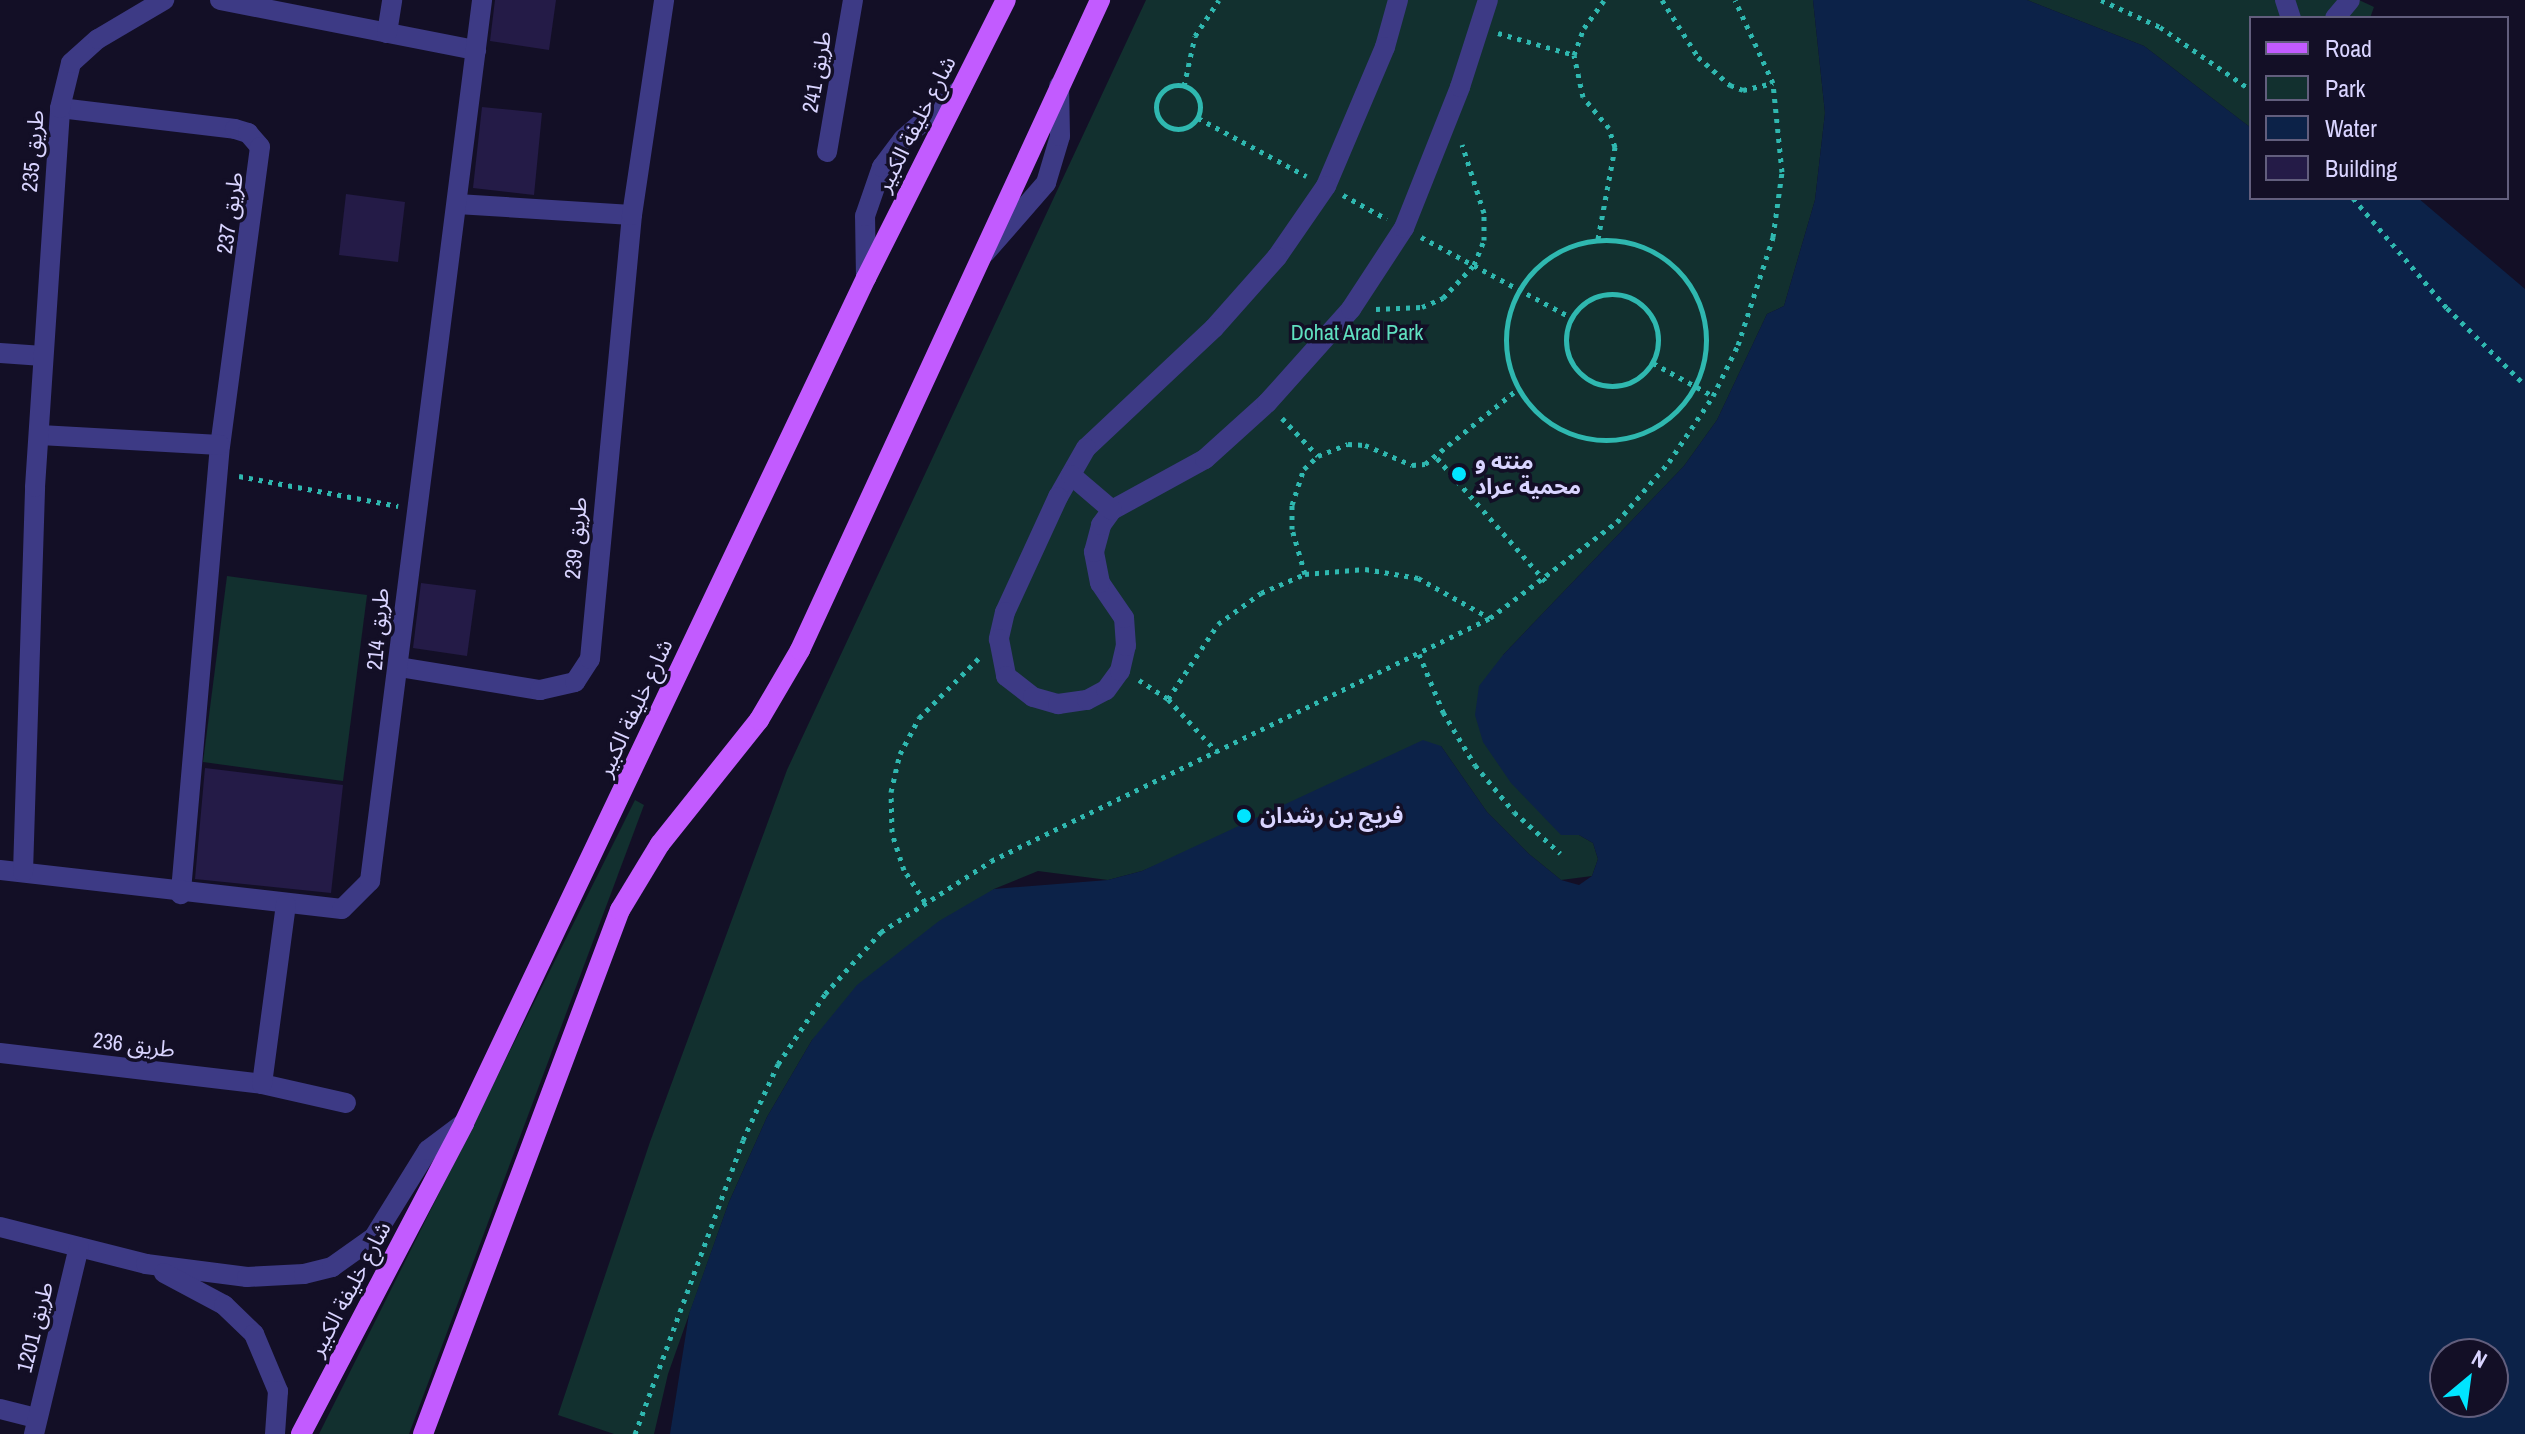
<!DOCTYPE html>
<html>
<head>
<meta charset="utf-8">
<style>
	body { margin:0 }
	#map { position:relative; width:2525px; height:1434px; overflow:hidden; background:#130f26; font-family:"Archivo Narrow","Noto Sans Arabic",sans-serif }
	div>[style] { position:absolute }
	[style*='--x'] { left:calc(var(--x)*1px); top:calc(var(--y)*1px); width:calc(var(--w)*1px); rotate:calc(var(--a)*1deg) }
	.green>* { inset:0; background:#12302f }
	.water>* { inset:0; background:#0c2248 }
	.building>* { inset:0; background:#241b47 }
	.path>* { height:5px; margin-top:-2.5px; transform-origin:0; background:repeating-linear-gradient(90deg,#2fb8b0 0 4px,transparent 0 10px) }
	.path>.ring { margin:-2.5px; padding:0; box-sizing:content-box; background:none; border:5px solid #2fb8b0; border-radius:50% }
	.minor>* { height:20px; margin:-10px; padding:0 10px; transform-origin:10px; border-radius:10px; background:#3d3a85 }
	.major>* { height:20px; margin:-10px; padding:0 10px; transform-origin:10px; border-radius:10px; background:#c25bff }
	.dots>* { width:22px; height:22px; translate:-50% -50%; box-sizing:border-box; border:4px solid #130f26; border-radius:50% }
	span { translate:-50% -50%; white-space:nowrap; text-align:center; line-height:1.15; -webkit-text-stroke:7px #130f26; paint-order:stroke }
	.street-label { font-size:22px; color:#d9d4ff }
	.park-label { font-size:22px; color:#5fe0c0 }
	.poi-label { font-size:22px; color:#d9d4ff; font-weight:700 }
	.left { translate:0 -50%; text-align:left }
	.legend { position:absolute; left:2249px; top:16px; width:260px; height:184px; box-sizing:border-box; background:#130f26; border:2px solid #625e7d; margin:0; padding:10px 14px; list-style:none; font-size:24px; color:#d9d4ff }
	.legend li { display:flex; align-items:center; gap:16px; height:40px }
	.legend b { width:40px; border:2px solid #625e7d }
	.north { position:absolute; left:2429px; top:1338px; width:80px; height:80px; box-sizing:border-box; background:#130f26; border:2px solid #625e7d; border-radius:50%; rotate:29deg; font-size:22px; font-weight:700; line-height:32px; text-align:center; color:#d9d4ff }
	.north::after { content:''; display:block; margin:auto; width:28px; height:36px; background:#00e5ff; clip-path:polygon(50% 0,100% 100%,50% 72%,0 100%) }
</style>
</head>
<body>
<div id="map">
	<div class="green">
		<div style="clip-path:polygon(1146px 0,1813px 0,1825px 113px,1815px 200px,1784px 306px,1767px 314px,1717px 420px,1684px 466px,1503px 655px,1579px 835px,1593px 843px,1598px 859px,1592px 876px,1561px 880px,1529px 854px,1487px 812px,1441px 746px,1142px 871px,1108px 880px,1038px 871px,994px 889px,812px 1040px,767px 1117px,729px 1202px,668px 1374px,654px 1434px,614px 1434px,558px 1415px,650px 1142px,787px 770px)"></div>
		<div style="clip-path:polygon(2027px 0,2359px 0,2374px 7px,2370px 18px,2251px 18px,2251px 128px,2144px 46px)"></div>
		<div style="clip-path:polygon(227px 576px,367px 595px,343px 781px,203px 762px)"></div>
		<div style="clip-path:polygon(635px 800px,644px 805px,409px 1434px,319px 1434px)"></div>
	</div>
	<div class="water">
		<div style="clip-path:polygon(evenodd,1813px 0,2027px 0,2144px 46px,2251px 128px,2251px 198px,2418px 198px,2525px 289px,2525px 1434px,670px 1434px,689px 1314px,729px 1202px,767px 1117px,812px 1040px,857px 985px,939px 921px,994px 889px,1108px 880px,1142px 871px,1423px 740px,1441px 746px,1487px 812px,1529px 854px,1561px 880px,1579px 885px,1592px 876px,1598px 859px,1593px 843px,1579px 835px,1561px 835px,1511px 783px,1483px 742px,1475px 715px,1479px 686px,1503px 655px,1684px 466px,1717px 420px,1767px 314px,1784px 306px,1815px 200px,1825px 113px,1813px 0,2445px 1354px,2493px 1354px,2493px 1402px,2445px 1402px,2445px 1354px)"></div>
	</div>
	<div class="building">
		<div style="clip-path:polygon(495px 0,556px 0,549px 50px,490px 41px)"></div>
		<div style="clip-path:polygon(482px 107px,542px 113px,534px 195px,473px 188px)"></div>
		<div style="clip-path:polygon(346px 194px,405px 202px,398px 262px,339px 255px)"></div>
		<div style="clip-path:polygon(421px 583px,476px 590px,467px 656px,413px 648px)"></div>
		<div style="clip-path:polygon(205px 768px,343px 785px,331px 893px,195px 879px)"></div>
	</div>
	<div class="path">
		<div style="--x:1662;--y:0;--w:67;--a:57.7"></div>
		<div style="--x:1698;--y:57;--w:43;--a:41.2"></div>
		<div style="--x:1730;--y:85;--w:14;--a:21"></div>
		<div style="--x:1743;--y:90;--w:31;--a:-13"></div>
		<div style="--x:2101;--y:0;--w:65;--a:24.6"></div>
		<div style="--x:2160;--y:27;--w:111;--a:34.7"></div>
		<div style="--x:1498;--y:33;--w:79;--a:16.1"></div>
		<div class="ring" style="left:1156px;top:85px;width:39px;height:39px"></div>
		<div style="--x:1184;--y:86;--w:51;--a:-77.6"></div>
		<div style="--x:1195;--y:36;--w:43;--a:-56.3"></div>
		<div style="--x:1198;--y:118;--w:123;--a:28.2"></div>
		<div style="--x:1343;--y:195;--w:50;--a:28.6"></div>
		<div style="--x:2353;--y:198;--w:145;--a:49.5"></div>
		<div style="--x:2447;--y:308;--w:110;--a:44.6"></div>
		<div style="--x:1421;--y:237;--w:171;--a:28.2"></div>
		<div style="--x:1598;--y:239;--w:94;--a:-79.5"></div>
		<div style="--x:1615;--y:147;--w:20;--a:-108"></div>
		<div style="--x:1609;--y:128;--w:40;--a:-130"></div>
		<div style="--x:1583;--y:97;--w:43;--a:-102.1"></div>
		<div style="--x:1574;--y:55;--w:29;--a:-70"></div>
		<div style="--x:1584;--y:28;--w:34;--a:-54"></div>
		<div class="ring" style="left:1506px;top:240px;width:195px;height:195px"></div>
		<div class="ring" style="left:1566px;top:294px;width:87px;height:87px"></div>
		<div style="--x:1376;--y:309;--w:46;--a:-2.5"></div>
		<div style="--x:1422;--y:307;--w:23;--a:-23"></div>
		<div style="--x:1443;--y:298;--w:45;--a:-46.8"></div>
		<div style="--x:1474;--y:265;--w:27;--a:-68"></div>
		<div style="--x:1484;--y:240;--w:27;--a:-90"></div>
		<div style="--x:1484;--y:213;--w:72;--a:-107.7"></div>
		<div style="--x:1653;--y:363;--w:68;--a:28.8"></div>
		<div style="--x:1282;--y:418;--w:52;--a:46.5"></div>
		<div style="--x:1437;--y:458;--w:164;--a:48.7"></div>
		<div style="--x:239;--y:476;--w:162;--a:10.7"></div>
		<div style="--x:1305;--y:574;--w:47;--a:-106.1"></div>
		<div style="--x:1292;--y:529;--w:24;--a:-90"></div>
		<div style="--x:1292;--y:505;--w:38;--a:-72"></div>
		<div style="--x:1304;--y:469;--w:19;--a:-43"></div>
		<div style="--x:1318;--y:456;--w:32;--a:-22"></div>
		<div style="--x:1348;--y:444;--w:17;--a:3"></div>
		<div style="--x:1365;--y:445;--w:51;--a:23.1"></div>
		<div style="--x:1412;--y:465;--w:13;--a:-4"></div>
		<div style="--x:1425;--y:464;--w:119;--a:-38.9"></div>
		<div style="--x:1419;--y:654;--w:63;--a:67.5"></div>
		<div style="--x:1443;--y:712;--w:62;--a:58.9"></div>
		<div style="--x:1475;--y:765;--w:61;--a:50.3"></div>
		<div style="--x:1514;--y:812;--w:62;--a:41.7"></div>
		<div style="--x:1139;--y:680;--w:35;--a:33"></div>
		<div style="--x:1168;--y:699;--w:72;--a:47.2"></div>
		<div style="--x:1168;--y:699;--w:90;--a:-56.3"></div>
		<div style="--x:1218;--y:624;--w:53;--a:-35.8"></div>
		<div style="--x:1261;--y:593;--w:48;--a:-23.4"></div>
		<div style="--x:1305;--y:574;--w:60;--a:-4.8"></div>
		<div style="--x:1365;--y:569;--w:54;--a:9.6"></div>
		<div style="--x:1418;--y:578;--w:82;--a:29.1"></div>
		<div style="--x:925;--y:902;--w:38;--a:-123"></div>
		<div style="--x:904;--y:870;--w:40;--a:-108"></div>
		<div style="--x:892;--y:832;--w:40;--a:-91.4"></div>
		<div style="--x:891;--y:792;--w:39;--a:-77"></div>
		<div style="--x:900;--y:754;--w:41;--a:-62.2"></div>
		<div style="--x:919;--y:718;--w:88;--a:-45"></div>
		<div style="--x:635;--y:1434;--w:313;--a:-69.8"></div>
		<div style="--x:743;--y:1140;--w:84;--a:-65.3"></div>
		<div style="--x:778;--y:1064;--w:84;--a:-56.1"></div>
		<div style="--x:825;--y:994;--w:84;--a:-47.9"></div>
		<div style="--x:881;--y:932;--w:131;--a:-32.8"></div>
		<div style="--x:991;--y:861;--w:555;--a:-25.96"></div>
		<div style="--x:1490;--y:618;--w:159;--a:-37.1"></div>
		<div style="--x:1617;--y:522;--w:79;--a:-49.1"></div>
		<div style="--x:1669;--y:462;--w:79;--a:-56.3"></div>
		<div style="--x:1713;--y:396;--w:57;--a:-63.9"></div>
		<div style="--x:1738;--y:345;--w:114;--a:-72"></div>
		<div style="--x:1773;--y:237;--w:66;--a:-82.1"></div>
		<div style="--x:1782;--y:172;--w:89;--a:-95.8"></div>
		<div style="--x:1773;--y:83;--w:91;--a:-114.6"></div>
	</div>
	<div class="minor">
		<div style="--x:220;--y:0;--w:261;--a:11.1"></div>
		<div style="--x:1398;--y:0;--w:49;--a:105.5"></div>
		<div style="--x:1385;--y:47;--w:151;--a:113"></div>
		<div style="--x:1326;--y:186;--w:86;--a:124.6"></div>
		<div style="--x:1277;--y:257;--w:95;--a:131.6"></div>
		<div style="--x:1214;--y:328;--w:175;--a:136.8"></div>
		<div style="--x:1086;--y:448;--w:56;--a:119.7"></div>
		<div style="--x:1058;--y:497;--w:127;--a:114.7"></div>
		<div style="--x:1005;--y:612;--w:28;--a:103"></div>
		<div style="--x:999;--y:639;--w:38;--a:79"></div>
		<div style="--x:1006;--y:676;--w:34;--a:38"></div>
		<div style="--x:1033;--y:697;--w:26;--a:16"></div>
		<div style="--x:1058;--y:704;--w:29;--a:-8"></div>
		<div style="--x:1087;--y:700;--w:21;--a:-28"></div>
		<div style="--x:1106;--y:690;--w:24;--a:-54"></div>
		<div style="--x:1120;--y:671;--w:26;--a:-77"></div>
		<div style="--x:1126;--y:646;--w:28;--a:-94"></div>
		<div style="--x:1124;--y:618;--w:42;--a:-124.4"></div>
		<div style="--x:1100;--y:583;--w:32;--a:-101"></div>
		<div style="--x:1094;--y:552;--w:28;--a:-75"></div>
		<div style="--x:1101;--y:525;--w:19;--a:-54"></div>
		<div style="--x:1112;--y:510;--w:106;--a:-28.7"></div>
		<div style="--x:1205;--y:459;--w:84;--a:-42.1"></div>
		<div style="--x:1267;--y:403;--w:126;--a:-48.2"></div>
		<div style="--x:1351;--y:309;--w:97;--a:-56.8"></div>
		<div style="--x:1404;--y:228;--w:152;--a:-68.3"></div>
		<div style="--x:1460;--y:87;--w:91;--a:-72.2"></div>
		<div style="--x:2285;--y:0;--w:19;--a:72"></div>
		<div style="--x:2335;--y:18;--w:23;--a:-50"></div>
		<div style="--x:387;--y:33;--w:33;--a:-81"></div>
		<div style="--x:60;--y:108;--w:176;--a:6.8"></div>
		<div style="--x:235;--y:129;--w:14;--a:17"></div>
		<div style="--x:248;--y:133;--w:18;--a:49"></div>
		<div style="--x:260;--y:147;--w:301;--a:97.6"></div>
		<div style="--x:220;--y:445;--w:451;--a:95"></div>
		<div style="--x:827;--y:152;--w:154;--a:-80.3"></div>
		<div style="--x:457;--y:204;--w:175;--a:3.6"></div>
		<div style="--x:985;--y:253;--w:93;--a:-48.9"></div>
		<div style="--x:1046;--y:183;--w:49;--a:-73.4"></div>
		<div style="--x:1060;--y:136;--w:50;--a:-91.1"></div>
		<div style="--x:866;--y:278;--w:62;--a:-90.9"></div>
		<div style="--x:865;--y:216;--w:52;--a:-70.9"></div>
		<div style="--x:882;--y:167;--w:35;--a:-53"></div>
		<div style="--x:903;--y:139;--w:77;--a:-40.8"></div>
		<div style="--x:0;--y:353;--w:43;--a:4"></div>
		<div style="--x:40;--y:435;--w:180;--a:3.2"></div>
		<div style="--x:1071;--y:475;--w:54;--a:40.5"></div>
		<div style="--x:399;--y:667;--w:143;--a:9.3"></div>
		<div style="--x:540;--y:690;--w:36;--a:-13"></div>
		<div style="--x:575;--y:682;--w:27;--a:-57"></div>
		<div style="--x:590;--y:659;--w:446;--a:-84.6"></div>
		<div style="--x:632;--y:215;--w:217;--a:-81.5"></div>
		<div style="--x:0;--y:870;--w:344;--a:6.5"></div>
		<div style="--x:342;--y:909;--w:40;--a:-45"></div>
		<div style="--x:370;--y:881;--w:888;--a:-82.75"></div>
		<div style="--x:23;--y:872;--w:385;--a:-88.2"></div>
		<div style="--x:35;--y:487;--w:380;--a:-86.2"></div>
		<div style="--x:60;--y:108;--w:46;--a:-76.3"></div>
		<div style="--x:71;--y:63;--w:36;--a:-42"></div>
		<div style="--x:98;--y:39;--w:77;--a:-30.6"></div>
		<div style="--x:0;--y:1053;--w:264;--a:6.7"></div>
		<div style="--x:262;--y:1084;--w:86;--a:12.7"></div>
		<div style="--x:262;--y:1084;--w:181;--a:-82.4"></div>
		<div style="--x:0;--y:1227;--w:151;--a:14.2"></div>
		<div style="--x:146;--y:1264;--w:102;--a:7.3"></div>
		<div style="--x:247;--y:1277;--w:57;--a:-3"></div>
		<div style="--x:304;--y:1274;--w:29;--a:-14"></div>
		<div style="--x:332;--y:1267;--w:52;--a:-35.5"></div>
		<div style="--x:374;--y:1237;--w:102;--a:-58.2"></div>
		<div style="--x:428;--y:1150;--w:45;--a:-36.9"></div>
		<div style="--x:164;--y:1273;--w:68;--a:28.1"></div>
		<div style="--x:224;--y:1305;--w:42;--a:44"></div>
		<div style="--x:254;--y:1334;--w:62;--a:67.2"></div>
		<div style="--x:278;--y:1391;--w:43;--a:94"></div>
		<div style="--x:0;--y:1409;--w:38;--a:14"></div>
		<div style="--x:34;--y:1434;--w:192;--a:-76.5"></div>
	</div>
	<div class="major">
		<div style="--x:301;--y:1434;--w:351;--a:-62.3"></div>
		<div style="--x:464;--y:1123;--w:936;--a:-64.56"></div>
		<div style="--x:866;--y:278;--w:311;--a:-63.3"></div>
		<div style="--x:423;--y:1434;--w:560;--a:-69.4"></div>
		<div style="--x:620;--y:910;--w:77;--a:-58.8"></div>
		<div style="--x:660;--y:844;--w:159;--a:-51.4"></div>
		<div style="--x:759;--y:720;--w:81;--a:-59.6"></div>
		<div style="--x:800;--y:650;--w:716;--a:-65.22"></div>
	</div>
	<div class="dots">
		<div style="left:1459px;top:474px;background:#00e5ff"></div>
		<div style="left:1244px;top:816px;background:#00e5ff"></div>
	</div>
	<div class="street-label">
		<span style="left:817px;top:72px;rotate:-80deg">طريق 241</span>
		<span style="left:916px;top:124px;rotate:-63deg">شارع خليفة الكبير</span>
		<span style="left:33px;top:151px;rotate:-85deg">طريق 235</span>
		<span style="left:230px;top:213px;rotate:-82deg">طريق 237</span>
		<span style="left:576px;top:538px;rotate:-85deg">طريق 239</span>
		<span style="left:378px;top:629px;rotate:-85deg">طريق 214</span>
		<span style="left:635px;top:708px;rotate:-65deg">شارع خليفة الكبير</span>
		<span style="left:134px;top:1045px;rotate:7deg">طريق 236</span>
		<span style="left:350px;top:1289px;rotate:-62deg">شارع خليفة الكبير</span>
		<span style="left:35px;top:1327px;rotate:-76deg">طريق 1201</span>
	</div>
	<div class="park-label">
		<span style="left:1357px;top:333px">Dohat Arad Park</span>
	</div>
	<div class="poi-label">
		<span class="left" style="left:1475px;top:474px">منته و<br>محمية عراد</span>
		<span class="left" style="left:1260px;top:816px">فريج بن رشدان</span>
	</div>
	<ul class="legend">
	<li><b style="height:10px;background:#c25bff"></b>Road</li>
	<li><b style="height:22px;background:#12302f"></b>Park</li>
	<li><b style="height:22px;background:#0c2248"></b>Water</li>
	<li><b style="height:22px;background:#241b47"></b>Building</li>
	</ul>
	<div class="north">N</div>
</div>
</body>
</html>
